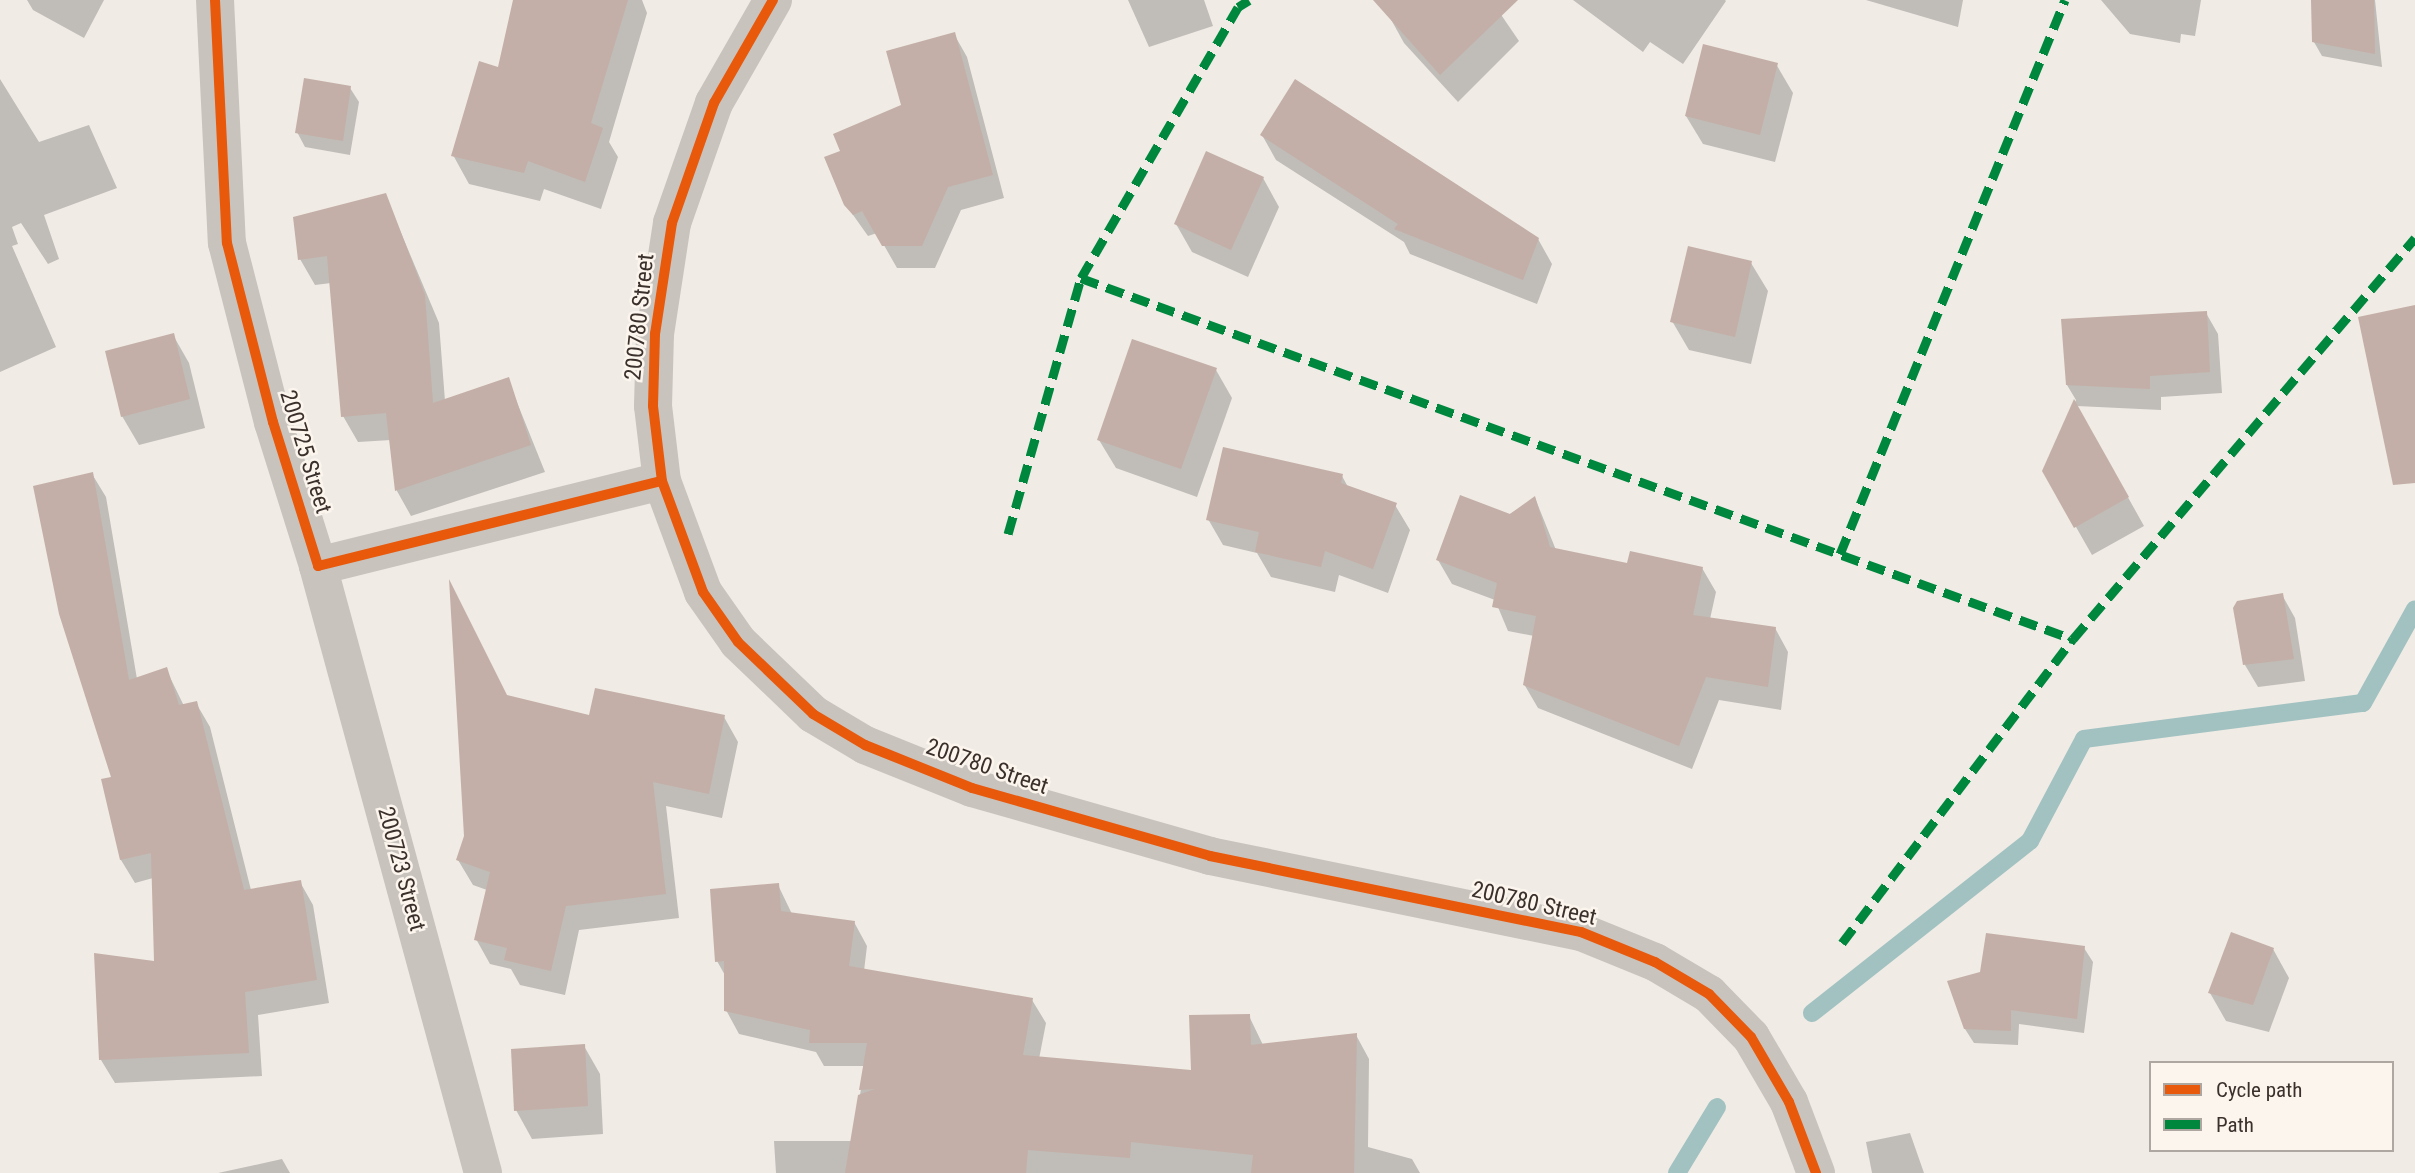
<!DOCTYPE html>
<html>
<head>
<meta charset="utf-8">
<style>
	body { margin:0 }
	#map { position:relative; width:2415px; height:1173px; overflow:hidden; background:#f0ebe5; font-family:"Roboto Condensed",sans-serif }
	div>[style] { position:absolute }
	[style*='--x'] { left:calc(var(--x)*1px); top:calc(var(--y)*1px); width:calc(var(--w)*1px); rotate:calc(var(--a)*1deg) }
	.shadow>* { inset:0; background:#0003 }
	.stream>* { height:18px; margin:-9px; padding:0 9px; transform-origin:9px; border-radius:9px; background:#a1c2c1 }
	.building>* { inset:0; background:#c3afa7 }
	.minor>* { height:38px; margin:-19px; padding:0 19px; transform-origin:19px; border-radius:19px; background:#c9c3be }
	.quiet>* { height:9px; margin-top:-4.5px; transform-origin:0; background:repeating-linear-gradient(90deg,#00873e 0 18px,transparent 0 27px) }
	.cycleway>* { height:10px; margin:-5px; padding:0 5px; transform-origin:5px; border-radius:5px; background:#e8590c }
	span { translate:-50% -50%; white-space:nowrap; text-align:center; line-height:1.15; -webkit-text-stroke:5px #fbf5ee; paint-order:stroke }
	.street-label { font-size:23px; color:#3b302b }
	.legend { position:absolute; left:2149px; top:1061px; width:245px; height:91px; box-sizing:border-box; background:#fbf5ee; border:2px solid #aea6a0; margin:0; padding:9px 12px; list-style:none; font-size:21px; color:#3b302b }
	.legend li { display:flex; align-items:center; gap:14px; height:35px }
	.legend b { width:35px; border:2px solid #aea6a0 }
</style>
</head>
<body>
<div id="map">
	<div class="shadow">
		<div style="clip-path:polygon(27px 0,104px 0,84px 38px,33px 10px)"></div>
		<div style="clip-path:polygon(515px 0,642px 0,647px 13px,609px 142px,618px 157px,601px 209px,544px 189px,540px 201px,469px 184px,453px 155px,500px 69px)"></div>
		<div style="clip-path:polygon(1128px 0,1204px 0,1213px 26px,1149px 47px)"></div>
		<div style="clip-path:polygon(1396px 0,1491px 0,1519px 41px,1458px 102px,1404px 43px,1388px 14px)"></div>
		<div style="clip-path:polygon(1573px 0,1725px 0,1726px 1px,1683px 64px,1650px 42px,1643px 52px)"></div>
		<div style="clip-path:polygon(1866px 0,1963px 0,1958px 27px)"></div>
		<div style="clip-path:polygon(2101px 0,2201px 0,2195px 36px,2181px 34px,2180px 43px,2130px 34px)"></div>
		<div style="clip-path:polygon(2313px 0,2375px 0,2382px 67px,2322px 56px,2314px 42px)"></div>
		<div style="clip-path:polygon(954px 34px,967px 57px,1004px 198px,961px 210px,935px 268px,897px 268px,877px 233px,868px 236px,846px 205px,842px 152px,903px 106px)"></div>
		<div style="clip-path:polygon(1776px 64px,1793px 93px,1775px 162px,1703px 144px,1686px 116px)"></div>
		<div style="clip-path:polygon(0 79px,39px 142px,89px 125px,117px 188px,44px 215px,59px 259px,48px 264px,21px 223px,12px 227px,18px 244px,12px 246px,56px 347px,0 372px)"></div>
		<div style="clip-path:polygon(350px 88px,359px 102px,350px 155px,305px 147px,297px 132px)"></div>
		<div style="clip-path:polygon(1262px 135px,1538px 239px,1552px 264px,1537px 304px,1410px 254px,1404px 242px,1276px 160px)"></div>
		<div style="clip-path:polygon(1263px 178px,1279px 207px,1248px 277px,1192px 252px,1176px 224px)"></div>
		<div style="clip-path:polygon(385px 195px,439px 323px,445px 401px,508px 380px,545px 472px,411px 516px,397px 491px,391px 440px,358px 442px,343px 416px,331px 283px,315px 285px,300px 259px)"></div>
		<div style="clip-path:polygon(1751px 263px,1768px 291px,1751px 364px,1689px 350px,1672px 321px)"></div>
		<div style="clip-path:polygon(2206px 313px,2218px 334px,2222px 393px,2161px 397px,2161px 410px,2077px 406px,2144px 526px,2092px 555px,2044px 471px,2076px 400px,2067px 385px)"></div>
		<div style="clip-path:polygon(173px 335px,189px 363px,205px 428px,139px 445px,122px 416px)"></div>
		<div style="clip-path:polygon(1216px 370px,1232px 398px,1197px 497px,1116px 468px,1099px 440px)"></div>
		<div style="clip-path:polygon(92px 474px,106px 497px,137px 679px,166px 669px,184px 706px,196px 703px,210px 727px,251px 890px,300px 882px,313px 905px,329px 1003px,258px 1015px,262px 1076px,115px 1083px,101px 1060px,155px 963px,153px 878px,135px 883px,121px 860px,103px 781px,113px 778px)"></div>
		<div style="clip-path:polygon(1342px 476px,1348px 487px,1395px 505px,1410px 530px,1388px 593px,1339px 575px,1335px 592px,1271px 577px,1257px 553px,1223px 545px,1208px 519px)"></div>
		<div style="clip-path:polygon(1535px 498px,1556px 550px,1629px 565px,1702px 568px,1716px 592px,1710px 619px,1775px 628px,1788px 652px,1781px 710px,1719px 700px,1692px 769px,1538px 708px,1524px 684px,1534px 636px,1508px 631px,1495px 600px,1452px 584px,1438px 560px)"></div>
		<div style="clip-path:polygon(2282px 595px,2295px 618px,2305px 681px,2258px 687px,2245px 665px)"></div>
		<div style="clip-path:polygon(508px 697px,591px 717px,724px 717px,738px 742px,722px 818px,666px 806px,679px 918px,579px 930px,565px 995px,520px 985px,511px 969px,490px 964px,476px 939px,487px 890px,473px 885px,458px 860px)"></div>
		<div style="clip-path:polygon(778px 885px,792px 914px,854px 922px,867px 946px,864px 971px,1032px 1000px,1046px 1023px,1039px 1059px,1193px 1072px,1249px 1016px,1263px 1045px,1356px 1035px,1369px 1059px,1368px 1147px,1412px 1159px,1420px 1173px,776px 1173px,774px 1141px,852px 1141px,865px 1066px,824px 1066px,816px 1052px,739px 1034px,726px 1010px,726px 977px,717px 961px)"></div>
		<div style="clip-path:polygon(2084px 948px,2093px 962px,2084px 1033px,2019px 1024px,2018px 1045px,1974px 1043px,1965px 1029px)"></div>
		<div style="clip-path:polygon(2273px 949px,2289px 978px,2269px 1032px,2226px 1021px,2210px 993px)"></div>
		<div style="clip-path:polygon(584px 1046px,600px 1074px,603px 1134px,532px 1139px,516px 1110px)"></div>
		<div style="clip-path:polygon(1910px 1133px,1924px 1173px,1872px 1173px,1866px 1142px)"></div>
		<div style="clip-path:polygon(282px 1159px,290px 1173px,218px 1173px)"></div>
	</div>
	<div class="stream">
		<div style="--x:1812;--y:1013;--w:278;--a:-38.3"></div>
		<div style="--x:2030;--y:841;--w:115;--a:-62.1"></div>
		<div style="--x:2084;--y:739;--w:281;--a:-7.4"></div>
		<div style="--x:2363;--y:703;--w:107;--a:-61"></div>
		<div style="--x:1677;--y:1173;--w:77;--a:-58.8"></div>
	</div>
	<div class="building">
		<div style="clip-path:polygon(513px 0,628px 0,591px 123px,603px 128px,585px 182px,528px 161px,524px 173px,451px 156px,479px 61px,498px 67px)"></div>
		<div style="clip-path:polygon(1373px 0,1518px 0,1440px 75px)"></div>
		<div style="clip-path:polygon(2311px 0,2374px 0,2375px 54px,2312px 42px)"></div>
		<div style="clip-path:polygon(955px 32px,993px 175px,948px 187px,922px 246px,882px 246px,862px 211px,853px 215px,844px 205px,824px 157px,840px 151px,833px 134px,901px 105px,886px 51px)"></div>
		<div style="clip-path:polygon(1703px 44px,1778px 63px,1760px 135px,1685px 116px)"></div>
		<div style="clip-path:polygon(304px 78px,351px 86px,343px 141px,295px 133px)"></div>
		<div style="clip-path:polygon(1295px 79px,1539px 238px,1523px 280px,1394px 229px,1398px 224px,1260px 135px)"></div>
		<div style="clip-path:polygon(1206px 151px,1264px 177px,1231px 250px,1174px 224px)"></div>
		<div style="clip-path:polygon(386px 193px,425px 295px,433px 403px,509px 377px,531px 445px,395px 491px,386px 413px,341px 417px,327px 256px,298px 260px,293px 217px)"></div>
		<div style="clip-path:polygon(1688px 246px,1752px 261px,1735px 337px,1670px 322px)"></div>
		<div style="clip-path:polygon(2415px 305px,2415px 483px,2393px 485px,2358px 317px)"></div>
		<div style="clip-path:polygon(2207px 311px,2210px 372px,2150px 376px,2150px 389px,2066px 385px,2061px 319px)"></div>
		<div style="clip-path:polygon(174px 333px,190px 399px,121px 417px,105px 351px)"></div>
		<div style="clip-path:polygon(1132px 339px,1217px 368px,1181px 469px,1097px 440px)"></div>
		<div style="clip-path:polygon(2074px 399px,2129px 497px,2074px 528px,2042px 471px)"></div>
		<div style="clip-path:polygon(1223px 447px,1343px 474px,1341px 483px,1397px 503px,1373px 569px,1325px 551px,1321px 567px,1255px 552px,1259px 532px,1206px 520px)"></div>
		<div style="clip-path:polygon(93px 472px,129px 680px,167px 667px,179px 705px,197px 701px,244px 890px,301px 880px,317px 980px,245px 992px,249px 1053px,99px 1060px,94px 953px,154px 961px,151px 853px,120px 860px,101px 779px,111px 777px,59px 614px,33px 486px)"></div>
		<div style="clip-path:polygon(1460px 495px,1510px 514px,1535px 496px,1550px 547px,1627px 563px,1630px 551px,1703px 567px,1693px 615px,1776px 627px,1768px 687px,1706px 677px,1679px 746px,1523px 685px,1536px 616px,1492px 607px,1497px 583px,1436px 560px)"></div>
		<div style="clip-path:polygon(449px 579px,507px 695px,589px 715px,595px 688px,725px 715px,709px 794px,653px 782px,666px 894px,566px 906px,551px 971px,504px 960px,507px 948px,474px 940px,490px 872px,456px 860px,464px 836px)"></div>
		<div style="clip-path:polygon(2283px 593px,2294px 659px,2243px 665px,2233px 608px,2237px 601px)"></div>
		<div style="clip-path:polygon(779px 883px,781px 911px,855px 921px,849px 966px,1033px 998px,1023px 1055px,1191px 1070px,1189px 1015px,1250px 1014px,1251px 1045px,1357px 1033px,1354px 1173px,1251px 1173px,1253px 1155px,1131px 1142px,1130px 1158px,1028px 1150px,1026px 1173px,845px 1173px,858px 1095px,875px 1089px,859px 1090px,867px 1043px,809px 1043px,810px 1030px,724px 1011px,724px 961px,715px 962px,710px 889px)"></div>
		<div style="clip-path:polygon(2231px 932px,2274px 948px,2253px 1005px,2208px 993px)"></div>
		<div style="clip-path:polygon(1986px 933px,2085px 946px,2077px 1019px,2011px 1010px,2011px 1031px,1964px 1029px,1947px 981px,1980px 972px)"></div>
		<div style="clip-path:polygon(585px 1044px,588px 1106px,514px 1111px,511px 1049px)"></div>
	</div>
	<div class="minor">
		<div style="--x:215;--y:0;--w:243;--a:87.2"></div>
		<div style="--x:227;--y:243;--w:185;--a:75.6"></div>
		<div style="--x:273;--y:422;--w:151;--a:72.6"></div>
		<div style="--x:318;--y:566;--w:354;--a:-13.9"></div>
		<div style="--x:773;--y:0;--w:119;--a:119.8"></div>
		<div style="--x:714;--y:103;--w:127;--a:109.3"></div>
		<div style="--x:672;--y:223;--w:112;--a:98.7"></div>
		<div style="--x:655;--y:334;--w:72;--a:91.6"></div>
		<div style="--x:653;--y:406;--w:76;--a:83.2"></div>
		<div style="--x:662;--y:481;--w:118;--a:69.7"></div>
		<div style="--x:703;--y:592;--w:61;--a:55"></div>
		<div style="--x:738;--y:642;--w:104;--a:43.8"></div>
		<div style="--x:813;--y:714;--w:61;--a:30.8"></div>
		<div style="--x:865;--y:745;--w:115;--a:21.9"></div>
		<div style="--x:972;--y:788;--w:248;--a:15.9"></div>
		<div style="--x:1210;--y:856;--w:379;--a:11.6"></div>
		<div style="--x:1581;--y:932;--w:80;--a:22.1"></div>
		<div style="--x:1655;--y:962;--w:63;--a:30.7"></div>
		<div style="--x:1709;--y:994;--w:60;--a:45.7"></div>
		<div style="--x:1751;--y:1037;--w:75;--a:59.7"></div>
		<div style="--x:1789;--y:1102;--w:76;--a:69.2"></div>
		<div style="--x:318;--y:566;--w:629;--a:74.79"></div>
	</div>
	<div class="quiet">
		<div style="--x:1081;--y:278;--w:1056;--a:20"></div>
		<div style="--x:1008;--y:534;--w:266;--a:-74.1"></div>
		<div style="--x:1081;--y:278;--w:313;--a:-59.9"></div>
		<div style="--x:1238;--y:7;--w:13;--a:-32"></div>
		<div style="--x:1840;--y:554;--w:598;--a:-67.9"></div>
		<div style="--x:1842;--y:943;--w:382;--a:-52.8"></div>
		<div style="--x:2073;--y:639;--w:527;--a:-49.54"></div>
	</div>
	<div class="cycleway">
		<div style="--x:215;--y:0;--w:243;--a:87.2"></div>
		<div style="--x:227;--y:243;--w:185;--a:75.6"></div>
		<div style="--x:273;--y:422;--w:151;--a:72.6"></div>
		<div style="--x:318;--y:566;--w:354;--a:-13.9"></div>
		<div style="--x:773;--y:0;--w:119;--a:119.8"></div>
		<div style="--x:714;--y:103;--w:127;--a:109.3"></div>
		<div style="--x:672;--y:223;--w:112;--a:98.7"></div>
		<div style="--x:655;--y:334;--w:72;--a:91.6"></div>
		<div style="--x:653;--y:406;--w:76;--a:83.2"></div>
		<div style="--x:662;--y:481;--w:118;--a:69.7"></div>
		<div style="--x:703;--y:592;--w:61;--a:55"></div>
		<div style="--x:738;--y:642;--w:104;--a:43.8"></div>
		<div style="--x:813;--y:714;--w:61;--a:30.8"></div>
		<div style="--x:865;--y:745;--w:115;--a:21.9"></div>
		<div style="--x:972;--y:788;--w:248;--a:15.9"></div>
		<div style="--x:1210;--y:856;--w:379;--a:11.6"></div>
		<div style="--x:1581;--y:932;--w:80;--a:22.1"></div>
		<div style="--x:1655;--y:962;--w:63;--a:30.7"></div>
		<div style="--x:1709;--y:994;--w:60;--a:45.7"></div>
		<div style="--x:1751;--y:1037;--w:75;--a:59.7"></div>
		<div style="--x:1789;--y:1102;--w:76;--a:69.2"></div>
	</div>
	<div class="street-label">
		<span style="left:640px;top:317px;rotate:-84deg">200780 Street</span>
		<span style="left:305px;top:452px;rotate:73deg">200725 Street</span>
		<span style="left:987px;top:767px;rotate:19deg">200780 Street</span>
		<span style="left:401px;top:869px;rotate:75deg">200723 Street</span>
		<span style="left:1534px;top:904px;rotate:13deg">200780 Street</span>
	</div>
	<ul class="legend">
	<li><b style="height:9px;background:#e8590c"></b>Cycle path</li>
	<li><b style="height:9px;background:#00873e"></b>Path</li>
	</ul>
</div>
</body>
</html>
